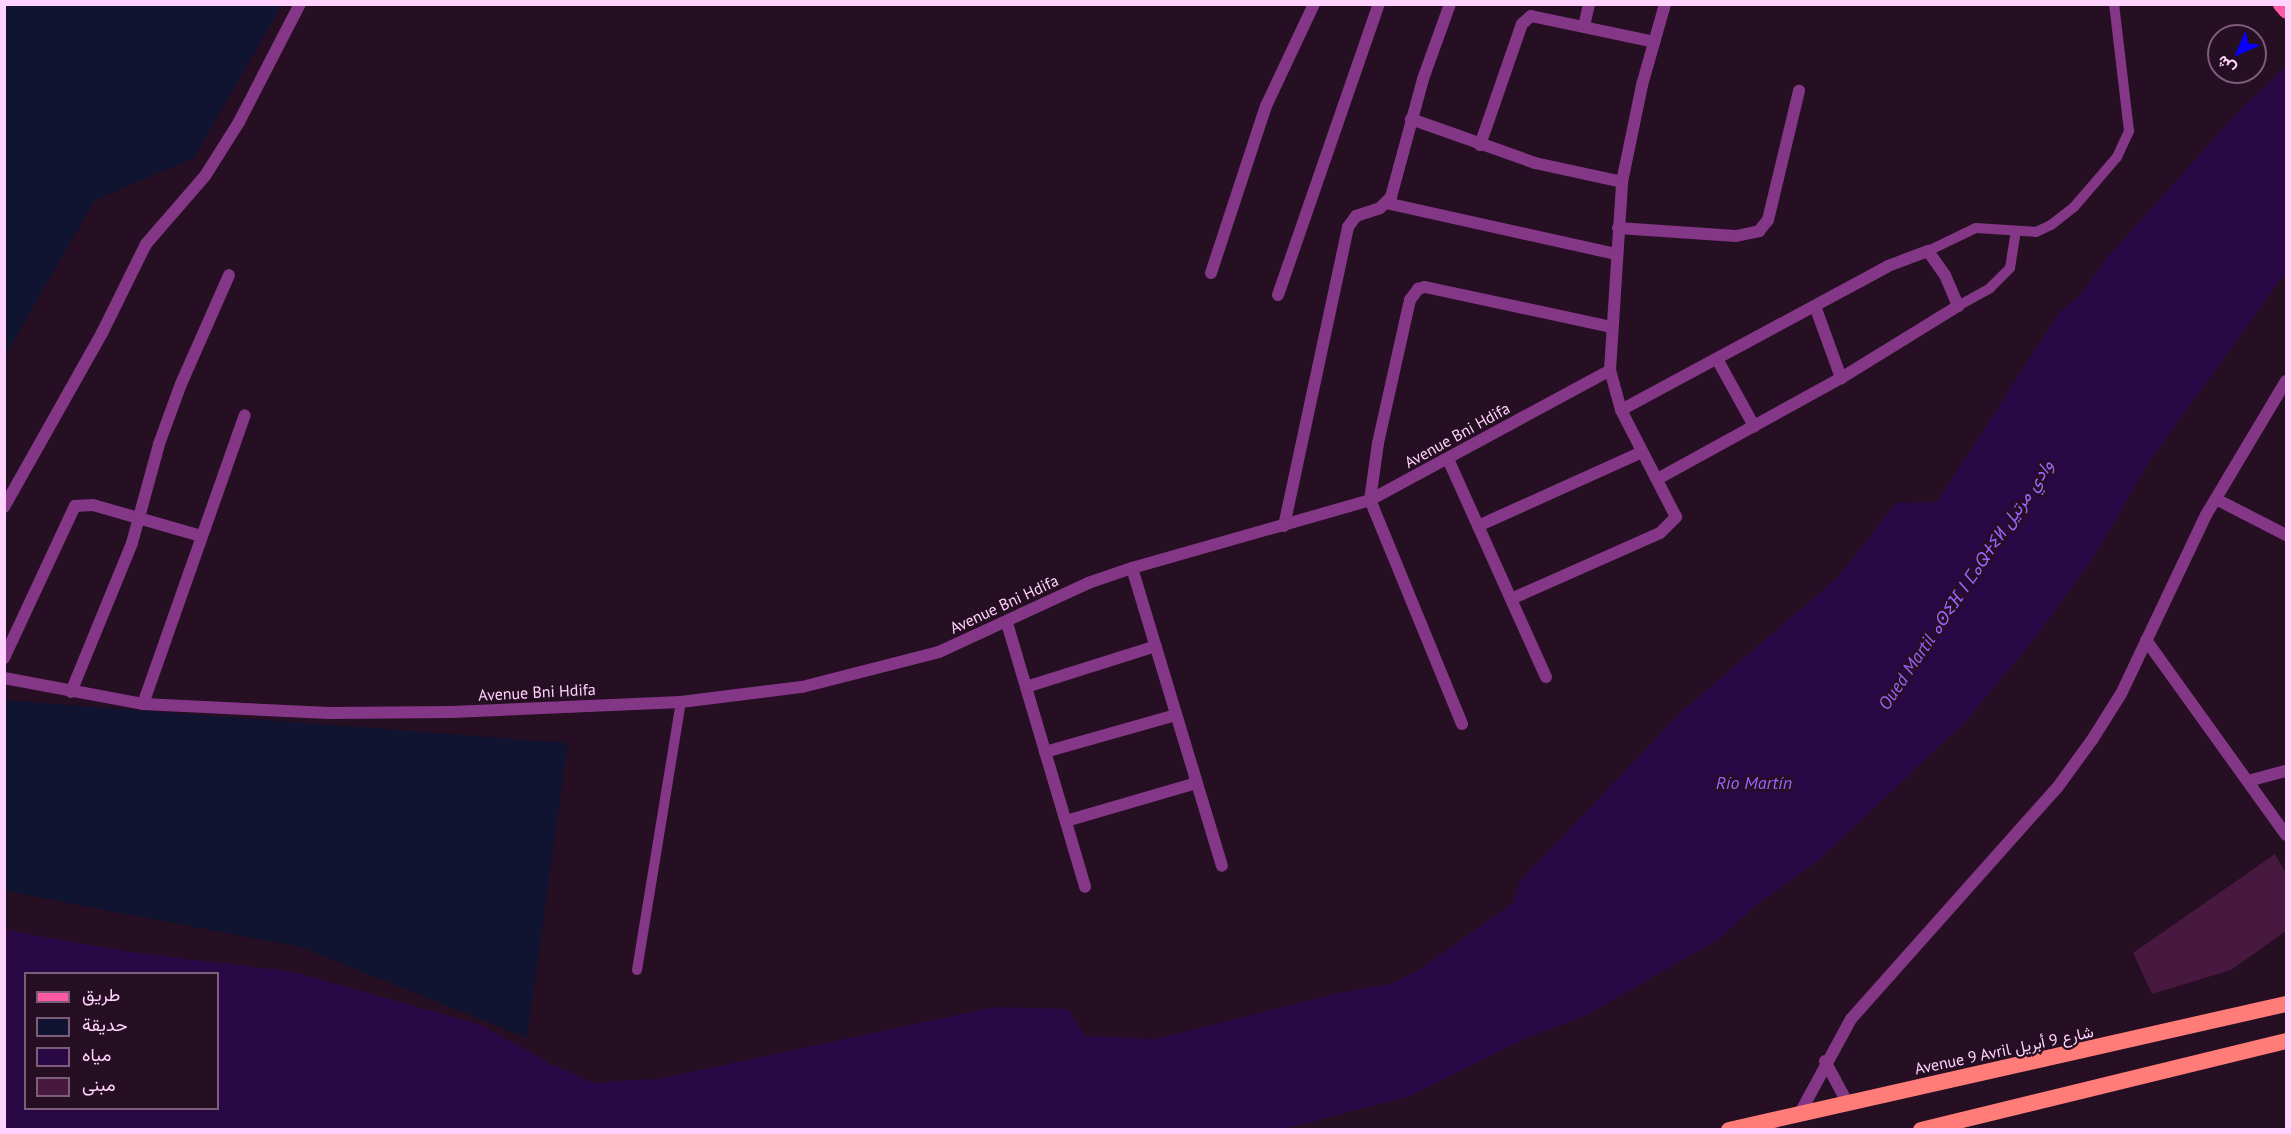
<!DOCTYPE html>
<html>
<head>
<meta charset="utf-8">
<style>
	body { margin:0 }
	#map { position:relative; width:2291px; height:1134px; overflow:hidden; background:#260e23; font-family:"PT Sans",Vazirmatn,"Noto Sans Tifinagh",sans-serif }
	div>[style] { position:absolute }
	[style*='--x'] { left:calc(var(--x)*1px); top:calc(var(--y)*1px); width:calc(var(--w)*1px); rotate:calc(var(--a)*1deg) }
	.green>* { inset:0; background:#111430 }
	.water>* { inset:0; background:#2a0845 }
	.building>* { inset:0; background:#471941 }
	.service>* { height:10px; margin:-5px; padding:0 5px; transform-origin:5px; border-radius:5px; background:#843786 }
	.minor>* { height:12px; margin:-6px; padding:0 6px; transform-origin:6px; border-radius:6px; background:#843786 }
	.primary>* { height:15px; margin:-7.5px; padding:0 7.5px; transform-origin:7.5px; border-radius:7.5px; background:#ff5aa3 }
	.trunk>* { height:16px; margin:-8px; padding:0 8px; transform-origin:8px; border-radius:8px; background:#ff7c78 }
	span { translate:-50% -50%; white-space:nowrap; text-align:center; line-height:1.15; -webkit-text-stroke:4.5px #260e23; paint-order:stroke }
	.street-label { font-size:16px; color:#ffd3fd }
	.water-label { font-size:18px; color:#9e61ff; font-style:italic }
	.frame { position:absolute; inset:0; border:6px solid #ffd3fd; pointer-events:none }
	.legend { position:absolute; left:24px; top:972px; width:195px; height:138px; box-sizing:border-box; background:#260e23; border:2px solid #7d5d7a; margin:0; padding:8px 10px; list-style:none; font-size:18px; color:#ffd3fd }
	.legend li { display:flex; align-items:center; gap:12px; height:30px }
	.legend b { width:30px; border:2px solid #7d5d7a }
	.north { position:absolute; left:2207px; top:24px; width:60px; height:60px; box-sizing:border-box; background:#260e23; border:2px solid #7d5d7a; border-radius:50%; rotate:225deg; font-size:16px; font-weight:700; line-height:24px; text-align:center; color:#ffd3fd }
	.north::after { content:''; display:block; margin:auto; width:21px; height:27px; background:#0700fe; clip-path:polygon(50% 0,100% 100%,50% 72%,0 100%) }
</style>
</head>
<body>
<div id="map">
	<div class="green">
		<div style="clip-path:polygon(5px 4px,282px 5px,194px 158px,95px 200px,5px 356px)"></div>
		<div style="clip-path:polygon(4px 700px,568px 743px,527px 1038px,300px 947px,5px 891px)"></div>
	</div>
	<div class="water">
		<div style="clip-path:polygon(evenodd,2286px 66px,2286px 272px,2149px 462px,2093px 558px,2034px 639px,1966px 721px,1820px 859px,1755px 906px,1719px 939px,1585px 1016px,1531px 1036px,1410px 1096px,1284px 1129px,5px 1129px,5px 930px,131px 952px,294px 972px,481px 1025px,551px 1064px,594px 1083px,663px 1078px,995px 1007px,1068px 1009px,1085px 1036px,1157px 1039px,1342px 992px,1391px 984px,1420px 969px,1513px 903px,1520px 881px,1681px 712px,1837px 578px,1896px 503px,1937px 502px,2059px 313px,2082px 293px,2105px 260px,2239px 111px,2286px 66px,26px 974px,218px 974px,218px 1108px,26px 1108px,26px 974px)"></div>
	</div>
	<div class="building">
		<div style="clip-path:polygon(2275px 854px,2286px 873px,2286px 931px,2231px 970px,2152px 994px,2133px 953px)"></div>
	</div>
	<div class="service">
		<div style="--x:1928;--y:251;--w:53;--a:-25.6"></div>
		<div style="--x:1976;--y:228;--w:60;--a:3.8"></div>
		<div style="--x:2036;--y:232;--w:17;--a:-25"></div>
		<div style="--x:2051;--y:225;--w:29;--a:-38"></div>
		<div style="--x:2074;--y:207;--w:66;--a:-49.3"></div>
		<div style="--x:2117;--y:157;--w:29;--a:-65"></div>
		<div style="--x:2129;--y:131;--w:128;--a:-96.7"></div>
		<div style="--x:1958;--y:306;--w:37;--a:-29"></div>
		<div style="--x:1990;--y:288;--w:28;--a:-45"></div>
		<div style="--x:2010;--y:268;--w:36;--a:-81"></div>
		<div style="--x:637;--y:970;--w:272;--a:-80.7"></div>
	</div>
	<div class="minor">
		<div style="--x:1584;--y:26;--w:23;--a:-77"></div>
		<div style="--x:1411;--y:119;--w:132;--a:19.5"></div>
		<div style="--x:1535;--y:163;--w:89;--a:12.3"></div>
		<div style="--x:1480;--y:145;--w:128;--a:-70.9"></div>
		<div style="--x:1522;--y:24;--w:12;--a:-42"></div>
		<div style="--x:1531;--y:16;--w:126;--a:11.9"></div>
		<div style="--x:1386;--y:203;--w:236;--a:12.5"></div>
		<div style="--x:1618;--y:228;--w:118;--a:3.9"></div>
		<div style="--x:1736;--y:236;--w:24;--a:-12"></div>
		<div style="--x:1759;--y:231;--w:14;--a:-51"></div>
		<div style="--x:1768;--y:220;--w:133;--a:-76.5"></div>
		<div style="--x:1211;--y:273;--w:176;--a:-71.8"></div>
		<div style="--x:1266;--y:106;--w:113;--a:-64.8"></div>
		<div style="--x:1278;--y:295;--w:308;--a:-70.9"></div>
		<div style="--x:1815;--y:306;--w:77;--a:70.1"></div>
		<div style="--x:1717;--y:359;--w:77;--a:61.1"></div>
		<div style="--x:1621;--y:410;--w:303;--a:-28.3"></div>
		<div style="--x:1888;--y:266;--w:43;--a:-20.6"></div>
		<div style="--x:1928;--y:251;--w:29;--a:55"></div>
		<div style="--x:1945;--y:275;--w:34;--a:67"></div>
		<div style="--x:1958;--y:306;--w:137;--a:148.4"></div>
		<div style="--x:1841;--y:378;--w:210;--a:151.2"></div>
		<div style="--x:1448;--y:459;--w:239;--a:65.8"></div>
		<div style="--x:2216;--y:499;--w:79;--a:27.2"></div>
		<div style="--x:4;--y:507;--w:200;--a:-60.6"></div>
		<div style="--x:102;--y:333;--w:99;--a:-63.7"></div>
		<div style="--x:146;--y:244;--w:90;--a:-49.1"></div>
		<div style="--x:205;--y:176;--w:64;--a:-57.8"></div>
		<div style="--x:239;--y:122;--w:133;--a:-62.7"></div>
		<div style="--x:1284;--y:526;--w:306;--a:-77.9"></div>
		<div style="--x:1348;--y:227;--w:14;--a:-54"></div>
		<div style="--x:1356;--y:216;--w:25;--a:-18"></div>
		<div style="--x:1380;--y:208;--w:16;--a:-45"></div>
		<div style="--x:1391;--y:197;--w:122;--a:-74.8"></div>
		<div style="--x:1423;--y:79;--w:80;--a:-70.2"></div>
		<div style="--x:1478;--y:526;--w:180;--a:-24.3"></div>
		<div style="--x:1132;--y:568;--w:311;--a:73.2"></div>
		<div style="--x:1511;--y:599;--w:163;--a:-23.9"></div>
		<div style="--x:1660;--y:533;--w:23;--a:-45"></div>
		<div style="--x:1676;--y:517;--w:120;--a:-117.2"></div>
		<div style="--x:1621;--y:410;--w:41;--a:-105.4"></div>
		<div style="--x:1007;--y:623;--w:275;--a:73.5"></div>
		<div style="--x:2146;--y:640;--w:240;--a:54.3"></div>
		<div style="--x:4;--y:658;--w:168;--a:-65"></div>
		<div style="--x:75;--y:506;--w:18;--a:-3"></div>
		<div style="--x:93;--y:505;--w:112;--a:16"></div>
		<div style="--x:4;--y:678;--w:141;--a:10.6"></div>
		<div style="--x:143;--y:704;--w:186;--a:2.8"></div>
		<div style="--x:329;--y:713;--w:123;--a:-0.5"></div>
		<div style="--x:452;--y:712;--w:229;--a:-2.5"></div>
		<div style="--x:681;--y:702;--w:122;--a:-7.1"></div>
		<div style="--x:802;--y:687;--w:141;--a:-14.3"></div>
		<div style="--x:939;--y:652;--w:164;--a:-24.8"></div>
		<div style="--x:1088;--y:583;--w:46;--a:-18.8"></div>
		<div style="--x:1132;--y:568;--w:248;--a:-15.9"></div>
		<div style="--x:1370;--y:500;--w:273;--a:-28.4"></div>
		<div style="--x:1610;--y:370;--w:188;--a:-86.3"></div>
		<div style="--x:1622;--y:182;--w:99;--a:-78.3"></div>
		<div style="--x:1642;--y:85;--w:84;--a:-74.1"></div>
		<div style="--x:1026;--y:687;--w:136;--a:-17.5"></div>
		<div style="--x:71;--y:692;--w:161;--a:-67.7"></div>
		<div style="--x:132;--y:543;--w:103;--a:-74.7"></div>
		<div style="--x:159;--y:444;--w:64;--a:-69.9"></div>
		<div style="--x:181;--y:384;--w:119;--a:-66.2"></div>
		<div style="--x:143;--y:704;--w:306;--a:-70.6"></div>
		<div style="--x:1462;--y:724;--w:242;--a:-112.3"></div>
		<div style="--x:1370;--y:500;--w:58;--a:-82"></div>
		<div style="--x:1378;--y:443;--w:147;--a:-77.4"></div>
		<div style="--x:1410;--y:300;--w:14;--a:-54"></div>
		<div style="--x:1418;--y:289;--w:7;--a:-16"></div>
		<div style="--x:1425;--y:287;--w:190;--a:12.1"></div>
		<div style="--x:1045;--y:752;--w:136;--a:-15.8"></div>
		<div style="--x:2248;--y:781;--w:39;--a:-15"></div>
		<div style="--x:1066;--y:821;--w:136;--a:-16.2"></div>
		<div style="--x:1825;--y:1061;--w:47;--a:61.8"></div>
		<div style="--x:1800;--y:1113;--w:107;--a:-61.5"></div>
		<div style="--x:1851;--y:1019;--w:310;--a:-48.3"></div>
		<div style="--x:2057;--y:788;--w:59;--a:-53.9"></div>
		<div style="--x:2092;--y:740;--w:54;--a:-57.8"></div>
		<div style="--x:2121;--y:694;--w:198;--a:-64.6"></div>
		<div style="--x:2206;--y:515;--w:156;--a:-59.2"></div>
	</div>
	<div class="primary">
		<div style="--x:2280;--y:4;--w:9;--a:49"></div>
	</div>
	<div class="trunk">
		<div style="--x:1729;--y:1130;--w:571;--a:-12.75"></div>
		<div style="--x:1921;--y:1130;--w:376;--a:-13.7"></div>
	</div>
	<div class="street-label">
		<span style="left:1457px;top:435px;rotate:-29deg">Avenue Bni Hdifa</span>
		<span style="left:1004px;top:604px;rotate:-25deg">Avenue Bni Hdifa</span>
		<span style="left:537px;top:692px;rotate:-3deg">Avenue Bni Hdifa</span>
		<span style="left:2004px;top:1050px;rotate:-12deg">Avenue 9 Avril شارع 9 أبريل</span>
	</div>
	<div class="water-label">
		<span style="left:1966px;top:585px;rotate:-56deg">Oued Martil ⴰⵙⵉⴼ ⵏ ⵎⴰⵕⵜⵉⵍ وادي مرتيل</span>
		<span style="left:1754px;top:783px">Río Martín</span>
	</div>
	<div class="frame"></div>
	<ul class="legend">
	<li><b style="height:8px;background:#ff5aa3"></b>طريق</li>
	<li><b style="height:16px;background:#111430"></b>حديقة</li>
	<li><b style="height:16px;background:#2a0845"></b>مياه</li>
	<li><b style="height:16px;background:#471941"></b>مبنى</li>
	</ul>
	<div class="north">ش</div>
</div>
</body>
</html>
